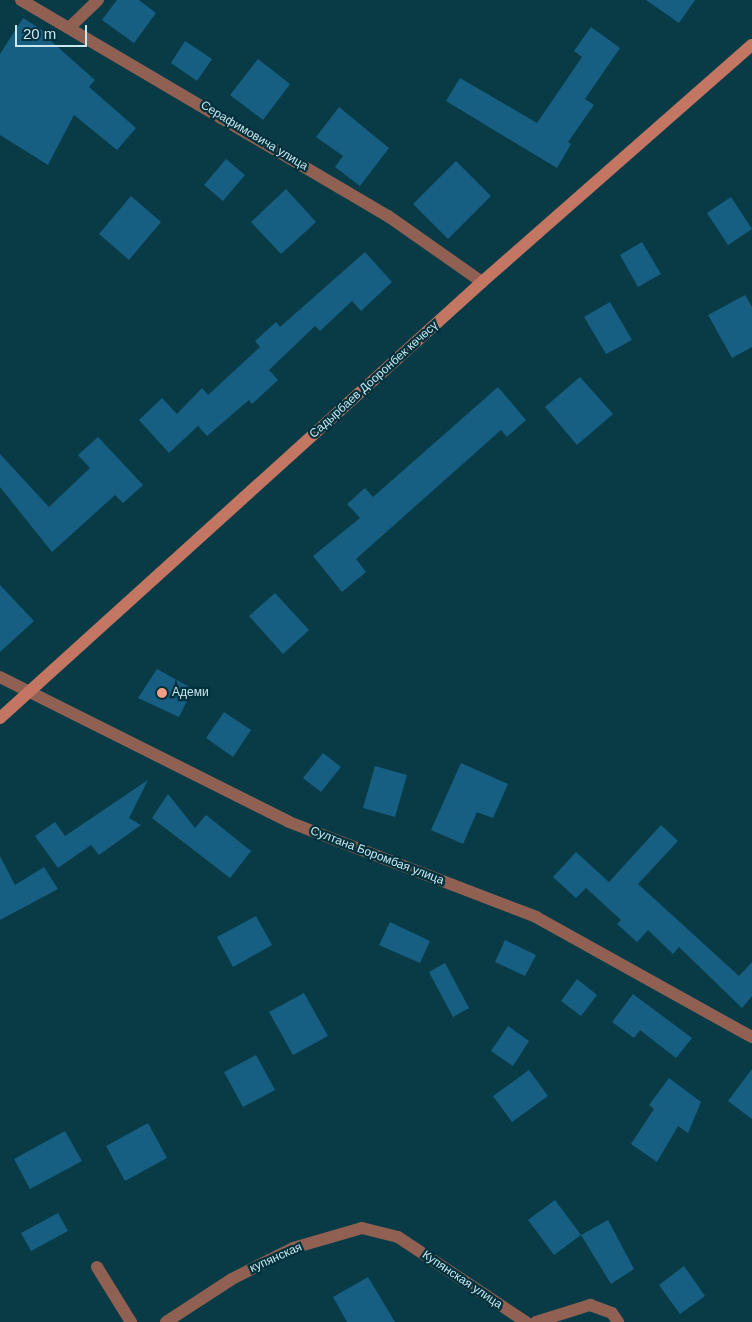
<!DOCTYPE html>
<html>
<head>
<meta charset="utf-8">
<style>
	body { margin:0 }
	#map { position:relative; width:752px; height:1322px; overflow:hidden; background:#093b46; font-family:Arial,sans-serif }
	div>[style] { position:absolute }
	[style*='--x'] { left:calc(var(--x)*1px); top:calc(var(--y)*1px); width:calc(var(--w)*1px); rotate:calc(var(--a)*1deg) }
	.building>* { inset:0; background:#165e82 }
	.minor>* { height:12px; margin:-6px; padding:0 6px; transform-origin:6px; border-radius:6px; background:#906053 }
	.secondary>* { height:12px; margin:-6px; padding:0 6px; transform-origin:6px; border-radius:6px; background:#c37662 }
	.dots>* { width:14px; height:14px; translate:-50% -50%; box-sizing:border-box; border:2px solid #00313c; border-radius:50% }
	span { translate:-50% -50%; white-space:nowrap; text-align:center; line-height:1.15; -webkit-text-stroke:4.5px #00313c; paint-order:stroke }
	.street-label { font-size:12px; color:#cae7ef }
	.poi-label { font-size:12px; color:#cae7ef }
	.left { translate:0 -50%; text-align:left }
	.scale { position:absolute; left:15px; top:25px; width:72px; height:22px; box-sizing:border-box; border:2px solid #cae7ef; border-top:0; padding-left:6px; font-size:15px; line-height:18px; white-space:nowrap; color:#cae7ef; -webkit-text-stroke:4px #00313c; paint-order:stroke }
</style>
</head>
<body>
<div id="map">
	<div class="building">
		<div style="clip-path:polygon(117px 0,139px 0,156px 13px,134px 43px,102px 20px)"></div>
		<div style="clip-path:polygon(646px 0,695px 0,679px 23px)"></div>
		<div style="clip-path:polygon(23px 18px,53px 37px,51px 41px,95px 80px,89px 87px,136px 128px,117px 150px,74px 115px,48px 165px,0 135px,0 54px)"></div>
		<div style="clip-path:polygon(591px 27px,620px 48px,585px 99px,594px 105px,568px 142px,571px 144px,557px 168px,446px 101px,460px 78px,537px 123px,582px 57px,574px 51px)"></div>
		<div style="clip-path:polygon(185px 41px,212px 59px,197px 81px,171px 63px)"></div>
		<div style="clip-path:polygon(258px 59px,290px 84px,263px 120px,230px 95px)"></div>
		<div style="clip-path:polygon(339px 107px,389px 148px,360px 186px,335px 167px,343px 156px,316px 137px)"></div>
		<div style="clip-path:polygon(226px 159px,245px 175px,223px 201px,204px 185px)"></div>
		<div style="clip-path:polygon(456px 161px,491px 196px,448px 239px,413px 204px)"></div>
		<div style="clip-path:polygon(286px 189px,316px 222px,281px 254px,251px 222px)"></div>
		<div style="clip-path:polygon(131px 196px,161px 222px,129px 260px,99px 234px)"></div>
		<div style="clip-path:polygon(731px 197px,752px 229px,728px 245px,707px 213px)"></div>
		<div style="clip-path:polygon(642px 242px,661px 274px,638px 287px,620px 255px)"></div>
		<div style="clip-path:polygon(365px 252px,392px 282px,361px 311px,352px 301px,320px 331px,315px 326px,269px 370px,278px 380px,252px 404px,249px 400px,207px 436px,198px 426px,169px 453px,139px 420px,162px 398px,177px 414px,202px 388px,208px 395px,260px 347px,255px 341px,276px 322px,280px 327px)"></div>
		<div style="clip-path:polygon(745px 295px,752px 307px,752px 347px,732px 358px,708px 315px)"></div>
		<div style="clip-path:polygon(610px 302px,632px 340px,606px 354px,584px 317px)"></div>
		<div style="clip-path:polygon(580px 377px,613px 414px,577px 445px,545px 407px)"></div>
		<div style="clip-path:polygon(498px 387px,526px 420px,507px 437px,501px 430px,356px 559px,366px 572px,342px 592px,313px 556px,360px 518px,347px 504px,365px 488px,373px 497px)"></div>
		<div style="clip-path:polygon(98px 437px,143px 485px,123px 503px,115px 495px,52px 552px,0 487px,0 454px,49px 507px,90px 468px,78px 455px)"></div>
		<div style="clip-path:polygon(0 585px,34px 621px,0 652px)"></div>
		<div style="clip-path:polygon(275px 593px,309px 630px,283px 654px,249px 616px)"></div>
		<div style="clip-path:polygon(157px 669px,193px 689px,179px 717px,138px 698px)"></div>
		<div style="clip-path:polygon(224px 712px,251px 730px,233px 757px,206px 738px)"></div>
		<div style="clip-path:polygon(323px 753px,341px 767px,321px 792px,303px 778px)"></div>
		<div style="clip-path:polygon(461px 763px,508px 784px,493px 818px,477px 812px,463px 844px,431px 830px)"></div>
		<div style="clip-path:polygon(375px 766px,407px 775px,395px 817px,363px 808px)"></div>
		<div style="clip-path:polygon(148px 780px,129px 818px,141px 825px,99px 855px,91px 845px,58px 868px,35px 836px,55px 822px,65px 836px)"></div>
		<div style="clip-path:polygon(168px 794px,195px 828px,206px 815px,251px 851px,230px 878px,152px 818px)"></div>
		<div style="clip-path:polygon(661px 825px,678px 841px,638px 884px,739px 976px,752px 962px,752px 996px,742px 1008px,679px 947px,673px 954px,648px 930px,637px 942px,617px 924px,621px 920px,586px 888px,576px 898px,553px 877px,576px 852px,609px 882px)"></div>
		<div style="clip-path:polygon(0 856px,15px 885px,44px 867px,58px 889px,0 920px)"></div>
		<div style="clip-path:polygon(256px 916px,272px 945px,233px 967px,217px 937px)"></div>
		<div style="clip-path:polygon(390px 922px,430px 941px,420px 963px,379px 945px)"></div>
		<div style="clip-path:polygon(505px 940px,536px 955px,525px 976px,495px 962px)"></div>
		<div style="clip-path:polygon(445px 963px,469px 1008px,453px 1017px,429px 972px)"></div>
		<div style="clip-path:polygon(577px 979px,597px 995px,581px 1016px,561px 1001px)"></div>
		<div style="clip-path:polygon(304px 993px,328px 1036px,293px 1055px,269px 1012px)"></div>
		<div style="clip-path:polygon(633px 994px,692px 1038px,676px 1058px,640px 1030px,634px 1038px,612px 1022px)"></div>
		<div style="clip-path:polygon(508px 1026px,529px 1041px,513px 1066px,491px 1051px)"></div>
		<div style="clip-path:polygon(256px 1055px,275px 1090px,243px 1107px,224px 1072px)"></div>
		<div style="clip-path:polygon(752px 1069px,752px 1119px,728px 1101px)"></div>
		<div style="clip-path:polygon(529px 1070px,548px 1096px,512px 1122px,493px 1096px)"></div>
		<div style="clip-path:polygon(669px 1078px,701px 1102px,688px 1133px,678px 1126px,657px 1162px,631px 1144px,654px 1109px,649px 1105px)"></div>
		<div style="clip-path:polygon(148px 1123px,167px 1158px,125px 1181px,106px 1146px)"></div>
		<div style="clip-path:polygon(65px 1131px,82px 1161px,30px 1189px,14px 1159px)"></div>
		<div style="clip-path:polygon(555px 1200px,581px 1235px,554px 1255px,528px 1220px)"></div>
		<div style="clip-path:polygon(58px 1213px,68px 1231px,31px 1251px,21px 1233px)"></div>
		<div style="clip-path:polygon(608px 1220px,634px 1269px,611px 1284px,581px 1235px)"></div>
		<div style="clip-path:polygon(684px 1266px,705px 1296px,680px 1314px,659px 1285px)"></div>
		<div style="clip-path:polygon(368px 1277px,395px 1322px,347px 1322px,333px 1297px)"></div>
	</div>
	<div class="minor">
		<div style="--x:21;--y:0;--w:426;--a:30.5"></div>
		<div style="--x:388;--y:216;--w:115;--a:35.1"></div>
		<div style="--x:70;--y:27;--w:39;--a:-44"></div>
		<div style="--x:0;--y:677;--w:323;--a:26.6"></div>
		<div style="--x:289;--y:822;--w:265;--a:21"></div>
		<div style="--x:536;--y:917;--w:247;--a:29.1"></div>
		<div style="--x:97;--y:1267;--w:65;--a:58.3"></div>
		<div style="--x:166;--y:1322;--w:79;--a:-33.1"></div>
		<div style="--x:232;--y:1279;--w:68;--a:-26.9"></div>
		<div style="--x:293;--y:1248;--w:72;--a:-16.2"></div>
		<div style="--x:362;--y:1228;--w:37;--a:14"></div>
		<div style="--x:398;--y:1237;--w:154;--a:33.6"></div>
		<div style="--x:536;--y:1322;--w:57;--a:-17.5"></div>
		<div style="--x:590;--y:1305;--w:23;--a:20"></div>
		<div style="--x:612;--y:1313;--w:11;--a:56"></div>
	</div>
	<div class="secondary">
		<div style="--x:0;--y:718;--w:650;--a:-42.13"></div>
		<div style="--x:482;--y:282;--w:359;--a:-41.3"></div>
	</div>
	<div class="dots">
		<div style="left:162px;top:693px;background:#f49e87"></div>
	</div>
	<div class="street-label">
		<span style="left:254px;top:136px;rotate:31deg">Серафимовича улица</span>
		<span style="left:374px;top:380px;rotate:-42deg">Садырбаев Дооронбек көчөсү</span>
		<span style="left:377px;top:856px;rotate:21deg">Султана Боромбая улица</span>
		<span style="left:276px;top:1258px;rotate:-24deg">купянская</span>
		<span style="left:462px;top:1280px;rotate:34deg">Купянская улица</span>
	</div>
	<div class="poi-label">
		<span class="left" style="left:172px;top:693px">Адеми</span>
	</div>
	<div class="scale">20 m</div>
</div>
</body>
</html>
